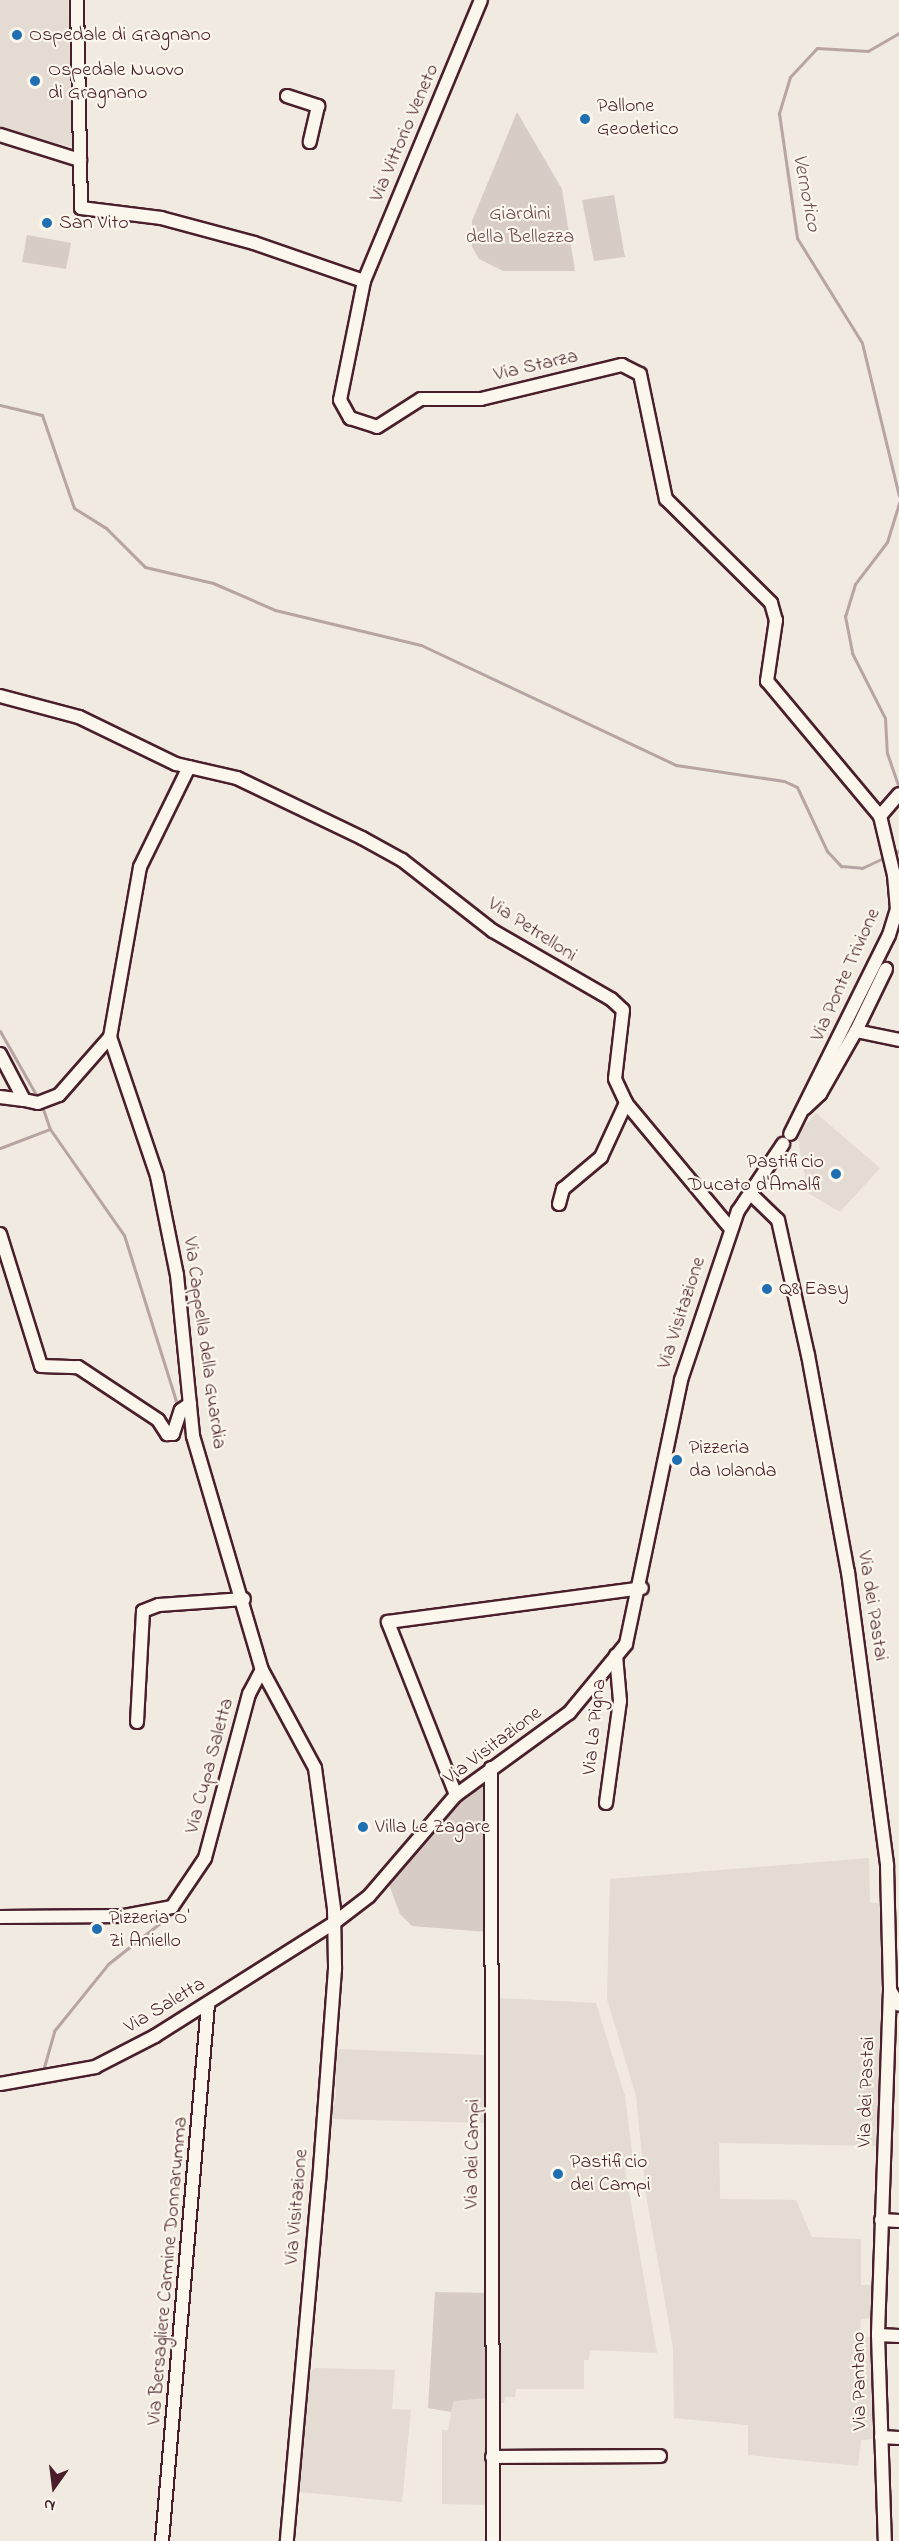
<!DOCTYPE html>
<html>
<head>
<meta charset="utf-8">
<style>
	body { margin:0 }
	#map { position:relative; width:899px; height:2541px; overflow:hidden; background:#f0eae0; font-family:"Indie Flower",sans-serif }
	div>[style] { position:absolute }
	[style*='--x'] { left:calc(var(--x)*1px); top:calc(var(--y)*1px); width:calc(var(--w)*1px); rotate:calc(var(--a)*1deg) }
	.built>* { inset:0; background:#e4dbd2 }
	.green>* { inset:0; background:#d8ccc6 }
	.stream>* { height:3px; margin:-1.5px; padding:0 1.5px; transform-origin:1.5px; border-radius:1.5px; background:#b8a4a2 }
	.roads { filter:drop-shadow(2px 0 #4a1f2b) drop-shadow(-2px 0 #4a1f2b) drop-shadow(0 2px #4a1f2b) drop-shadow(0 -2px #4a1f2b) }
	.minor>* { height:12px; margin:-6px; padding:0 6px; transform-origin:6px; border-radius:6px; background:#fbf7ec }
	.dots>* { width:16px; height:16px; translate:-50% -50%; box-sizing:border-box; border:3px solid #fbf7ec; border-radius:50% }
	span { translate:-50% -50%; white-space:nowrap; text-align:center; line-height:1.15; -webkit-text-stroke:4.5px #fbf7ec; paint-order:stroke }
	.poi-label { font-size:20px; color:#4a1f2b }
	.left { translate:0 -50%; text-align:left }
	.right { translate:-100% -50%; text-align:right }
	.street-label { font-size:20px; color:#4a1f2b }
	.park-label { font-size:20px; color:#6e4a52 }
	.water-label { font-size:21px; color:#704e55; font-style:italic }
	.north { position:absolute; left:24px; top:2457px; width:60px; height:60px; -webkit-text-stroke:4px #fbf7ec; paint-order:stroke; rotate:194deg; font-size:16px; font-weight:700; line-height:24px; text-align:center; color:#4a1f2b }
	.north::after { content:''; display:block; margin:auto; width:21px; height:27px; background:#4a1f2b; clip-path:polygon(50% 0,100% 100%,50% 72%,0 100%) }
</style>
</head>
<body>
<div id="map">
	<div class="built">
		<div style="clip-path:polygon(0 0,68px 0,73px 147px,0 130px)"></div>
		<div style="clip-path:polygon(816px 1113px,880px 1168px,840px 1212px,808px 1193px,797px 1134px)"></div>
		<div style="clip-path:polygon(869px 1858px,870px 1902px,882px 1904px,879px 2146px,719px 2143px,720px 2199px,796px 2200px,812px 2237px,861px 2239px,861px 2285px,873px 2285px,873px 2318px,861px 2319px,860px 2336px,872px 2337px,874px 2439px,861px 2440px,858px 2466px,748px 2455px,748px 2425px,674px 2418px,673px 2347px,646px 2195px,636px 2096px,607px 1999px,610px 1879px)"></div>
		<div style="clip-path:polygon(497px 1998px,596px 2003px,625px 2096px,634px 2168px,625px 2169px,657px 2353px,590px 2350px,589px 2360px,584px 2360px,584px 2389px,516px 2389px,515px 2397px,505px 2397px,504px 2403px,493px 2403px,500px 2372px,500px 2358px,493px 2357px,500px 2222px)"></div>
		<div style="clip-path:polygon(336px 2049px,487px 2055px,488px 2123px,330px 2119px,336px 2097px)"></div>
		<div style="clip-path:polygon(316px 2368px,395px 2370px,392px 2409px,411px 2410px,402px 2502px,300px 2492px,309px 2372px)"></div>
		<div style="clip-path:polygon(466px 2397px,487px 2398px,487px 2505px,442px 2504px,442px 2430px,448px 2430px,453px 2401px)"></div>
	</div>
	<div class="green">
		<div style="clip-path:polygon(517px 112px,562px 189px,575px 271px,503px 271px,479px 259px,472px 247px,472px 221px)"></div>
		<div style="clip-path:polygon(614px 195px,625px 257px,594px 261px,582px 200px)"></div>
		<div style="clip-path:polygon(27px 235px,71px 243px,66px 269px,22px 262px)"></div>
		<div style="clip-path:polygon(487px 1778px,487px 1932px,412px 1926px,400px 1914px,388px 1882px,457px 1800px)"></div>
		<div style="clip-path:polygon(435px 2292px,488px 2293px,487px 2398px,454px 2401px,451px 2412px,428px 2408px)"></div>
	</div>
	<div class="stream">
		<div style="--x:899;--y:33;--w:36;--a:150"></div>
		<div style="--x:868;--y:51;--w:51;--a:-176.6"></div>
		<div style="--x:817;--y:48;--w:40;--a:133"></div>
		<div style="--x:790;--y:77;--w:38;--a:107"></div>
		<div style="--x:779;--y:113;--w:126;--a:81.8"></div>
		<div style="--x:797;--y:238;--w:123;--a:58.2"></div>
		<div style="--x:862;--y:343;--w:157;--a:76.4"></div>
		<div style="--x:0;--y:405;--w:43;--a:13.4"></div>
		<div style="--x:42;--y:415;--w:98;--a:71"></div>
		<div style="--x:74;--y:508;--w:38;--a:32"></div>
		<div style="--x:106;--y:528;--w:55;--a:45"></div>
		<div style="--x:145;--y:567;--w:70;--a:13.2"></div>
		<div style="--x:213;--y:583;--w:68;--a:23.5"></div>
		<div style="--x:275;--y:610;--w:150;--a:13.5"></div>
		<div style="--x:421;--y:645;--w:282;--a:25.2"></div>
		<div style="--x:676;--y:765;--w:109;--a:8.4"></div>
		<div style="--x:784;--y:781;--w:14;--a:25"></div>
		<div style="--x:797;--y:787;--w:71;--a:64.9"></div>
		<div style="--x:827;--y:851;--w:21;--a:47"></div>
		<div style="--x:841;--y:866;--w:21;--a:5"></div>
		<div style="--x:862;--y:868;--w:26;--a:-25"></div>
		<div style="--x:899;--y:503;--w:41;--a:107.1"></div>
		<div style="--x:887;--y:542;--w:53;--a:127.3"></div>
		<div style="--x:855;--y:584;--w:34;--a:107"></div>
		<div style="--x:845;--y:616;--w:38;--a:79"></div>
		<div style="--x:852;--y:653;--w:73;--a:63.1"></div>
		<div style="--x:885;--y:718;--w:35;--a:87"></div>
		<div style="--x:887;--y:753;--w:36;--a:71"></div>
		<div style="--x:892;--y:854;--w:8;--a:-23"></div>
		<div style="--x:0;--y:1031;--w:79;--a:60.5"></div>
		<div style="--x:42;--y:1106;--w:24;--a:71"></div>
		<div style="--x:50;--y:1129;--w:129;--a:55.1"></div>
		<div style="--x:124;--y:1235;--w:180;--a:72.6"></div>
		<div style="--x:0;--y:1148;--w:53;--a:-20.8"></div>
		<div style="--x:44;--y:2067;--w:37;--a:-74"></div>
		<div style="--x:54;--y:2031;--w:86;--a:-51.1"></div>
		<div style="--x:108;--y:1964;--w:84;--a:-38.2"></div>
	</div>
	<div class="roads">
		<div class="minor">
			<div style="--x:77;--y:0;--w:208;--a:88.9"></div>
			<div style="--x:81;--y:208;--w:81;--a:7.1"></div>
			<div style="--x:161;--y:218;--w:96;--a:15"></div>
			<div style="--x:254;--y:243;--w:116;--a:19.1"></div>
			<div style="--x:364;--y:281;--w:121;--a:101.4"></div>
			<div style="--x:340;--y:400;--w:21;--a:61"></div>
			<div style="--x:350;--y:418;--w:28;--a:18"></div>
			<div style="--x:377;--y:427;--w:52;--a:-32.5"></div>
			<div style="--x:421;--y:399;--w:60;--a:0"></div>
			<div style="--x:481;--y:399;--w:145;--a:-13.6"></div>
			<div style="--x:622;--y:365;--w:20;--a:27"></div>
			<div style="--x:640;--y:374;--w:128;--a:78.3"></div>
			<div style="--x:666;--y:499;--w:148;--a:44.7"></div>
			<div style="--x:771;--y:603;--w:18;--a:74"></div>
			<div style="--x:776;--y:620;--w:62;--a:98.4"></div>
			<div style="--x:767;--y:681;--w:176;--a:50.1"></div>
			<div style="--x:880;--y:816;--w:61;--a:76.7"></div>
			<div style="--x:894;--y:875;--w:34;--a:85"></div>
			<div style="--x:897;--y:909;--w:27;--a:107"></div>
			<div style="--x:889;--y:935;--w:222;--a:116.4"></div>
			<div style="--x:287;--y:96;--w:33;--a:18"></div>
			<div style="--x:318;--y:106;--w:37;--a:103"></div>
			<div style="--x:0;--y:135;--w:84;--a:17.4"></div>
			<div style="--x:364;--y:281;--w:304;--a:-67.4"></div>
			<div style="--x:0;--y:696;--w:82;--a:14.9"></div>
			<div style="--x:79;--y:717;--w:108;--a:25.9"></div>
			<div style="--x:176;--y:764;--w:63;--a:12.9"></div>
			<div style="--x:237;--y:778;--w:139;--a:25.6"></div>
			<div style="--x:362;--y:838;--w:46;--a:28.8"></div>
			<div style="--x:402;--y:860;--w:115;--a:38"></div>
			<div style="--x:493;--y:931;--w:136;--a:30"></div>
			<div style="--x:611;--y:999;--w:16;--a:43"></div>
			<div style="--x:623;--y:1010;--w:69;--a:96.6"></div>
			<div style="--x:615;--y:1079;--w:26;--a:65"></div>
			<div style="--x:626;--y:1103;--w:164;--a:50.2"></div>
			<div style="--x:189;--y:767;--w:111;--a:116.1"></div>
			<div style="--x:140;--y:867;--w:173;--a:100"></div>
			<div style="--x:110;--y:1037;--w:147;--a:71.3"></div>
			<div style="--x:157;--y:1176;--w:101;--a:78.6"></div>
			<div style="--x:177;--y:1275;--w:162;--a:84.3"></div>
			<div style="--x:193;--y:1436;--w:244;--a:73.6"></div>
			<div style="--x:262;--y:1670;--w:111;--a:61.6"></div>
			<div style="--x:315;--y:1768;--w:142;--a:82.3"></div>
			<div style="--x:334;--y:1909;--w:60;--a:89"></div>
			<div style="--x:335;--y:1969;--w:212;--a:94.3"></div>
			<div style="--x:319;--y:2180;--w:362;--a:95.1"></div>
			<div style="--x:880;--y:816;--w:29;--a:-49"></div>
			<div style="--x:856;--y:1031;--w:69;--a:-64.2"></div>
			<div style="--x:0;--y:1054;--w:52;--a:62.4"></div>
			<div style="--x:24;--y:1100;--w:14;--a:12"></div>
			<div style="--x:38;--y:1103;--w:22;--a:-21"></div>
			<div style="--x:59;--y:1095;--w:77;--a:-48.7"></div>
			<div style="--x:0;--y:1097;--w:24;--a:7"></div>
			<div style="--x:805;--y:1108;--w:21;--a:-43"></div>
			<div style="--x:820;--y:1094;--w:73;--a:-60.3"></div>
			<div style="--x:856;--y:1031;--w:44;--a:11.8"></div>
			<div style="--x:751;--y:1194;--w:37;--a:44"></div>
			<div style="--x:778;--y:1220;--w:138;--a:77.5"></div>
			<div style="--x:808;--y:1355;--w:221;--a:79.6"></div>
			<div style="--x:848;--y:1572;--w:297;--a:82.4"></div>
			<div style="--x:887;--y:1866;--w:124;--a:88.6"></div>
			<div style="--x:890;--y:1990;--w:345;--a:92"></div>
			<div style="--x:878;--y:2335;--w:206;--a:88.1"></div>
			<div style="--x:559;--y:1204;--w:16;--a:-75"></div>
			<div style="--x:563;--y:1189;--w:50;--a:-40.1"></div>
			<div style="--x:601;--y:1157;--w:60;--a:-65.2"></div>
			<div style="--x:0;--y:1234;--w:138;--a:72.7"></div>
			<div style="--x:41;--y:1366;--w:37;--a:2"></div>
			<div style="--x:78;--y:1367;--w:96;--a:33.5"></div>
			<div style="--x:158;--y:1420;--w:17;--a:57"></div>
			<div style="--x:167;--y:1434;--w:6;--a:0"></div>
			<div style="--x:173;--y:1434;--w:25;--a:-72"></div>
			<div style="--x:181;--y:1410;--w:11;--a:-34"></div>
			<div style="--x:137;--y:1722;--w:111;--a:-86.9"></div>
			<div style="--x:143;--y:1611;--w:17;--a:-21"></div>
			<div style="--x:159;--y:1605;--w:85;--a:-4"></div>
			<div style="--x:491;--y:1768;--w:773;--a:89.85"></div>
			<div style="--x:456;--y:1795;--w:186;--a:-111.5"></div>
			<div style="--x:388;--y:1622;--w:256;--a:-7.6"></div>
			<div style="--x:606;--y:1803;--w:103;--a:-82.2"></div>
			<div style="--x:620;--y:1701;--w:46;--a:-95"></div>
			<div style="--x:0;--y:1917;--w:124;--a:-0.5"></div>
			<div style="--x:124;--y:1916;--w:49;--a:-10.6"></div>
			<div style="--x:172;--y:1907;--w:59;--a:-56"></div>
			<div style="--x:205;--y:1858;--w:170;--a:-75"></div>
			<div style="--x:249;--y:1694;--w:27;--a:-62"></div>
			<div style="--x:890;--y:1990;--w:17;--a:59"></div>
			<div style="--x:0;--y:2084;--w:97;--a:-10.1"></div>
			<div style="--x:95;--y:2067;--w:68;--a:-27.3"></div>
			<div style="--x:155;--y:2036;--w:212;--a:-32.3"></div>
			<div style="--x:334;--y:1923;--w:44;--a:-37.6"></div>
			<div style="--x:369;--y:1896;--w:133;--a:-49.3"></div>
			<div style="--x:456;--y:1795;--w:140;--a:-36"></div>
			<div style="--x:569;--y:1713;--w:89;--a:-50.4"></div>
			<div style="--x:626;--y:1644;--w:270;--a:-78.2"></div>
			<div style="--x:681;--y:1380;--w:178;--a:-71.4"></div>
			<div style="--x:738;--y:1211;--w:81;--a:-56.1"></div>
			<div style="--x:881;--y:2220;--w:18;--a:3"></div>
			<div style="--x:878;--y:2335;--w:21;--a:3"></div>
			<div style="--x:881;--y:2437;--w:18;--a:3"></div>
			<div style="--x:492;--y:2457;--w:168;--a:-0.3"></div>
			<div style="--x:162;--y:2541;--w:539;--a:-85.1"></div>
		</div>
	</div>
	<div class="dots">
		<div style="left:17px;top:35px;background:#1f6fb2"></div>
		<div style="left:35px;top:81px;background:#1f6fb2"></div>
		<div style="left:585px;top:119px;background:#1f6fb2"></div>
		<div style="left:47px;top:223px;background:#1f6fb2"></div>
		<div style="left:836px;top:1174px;background:#1f6fb2"></div>
		<div style="left:767px;top:1289px;background:#1f6fb2"></div>
		<div style="left:677px;top:1460px;background:#1f6fb2"></div>
		<div style="left:363px;top:1827px;background:#1f6fb2"></div>
		<div style="left:97px;top:1929px;background:#1f6fb2"></div>
		<div style="left:558px;top:2174px;background:#1f6fb2"></div>
	</div>
	<div class="poi-label">
		<span class="left" style="left:29px;top:35px">Ospedale di Gragnano</span>
		<span class="left" style="left:48px;top:82px">Ospedale Nuovo<br>di Gragnano</span>
		<span class="left" style="left:597px;top:118px">Pallone<br>Geodetico</span>
		<span class="left" style="left:59px;top:223px">San Vito</span>
		<span class="right" style="left:824px;top:1174px">Pastificio<br>Ducato d'Amalfi</span>
		<span class="left" style="left:779px;top:1289px">Q8 Easy</span>
		<span class="left" style="left:689px;top:1460px">Pizzeria<br>da Iolanda</span>
		<span class="left" style="left:375px;top:1827px">Villa Le Zagare</span>
		<span class="left" style="left:109px;top:1930px">Pizzeria O'<br>Zi Aniello</span>
		<span class="left" style="left:570px;top:2174px">Pastificio<br>dei Campi</span>
	</div>
	<div class="street-label">
		<span style="left:405px;top:133px;rotate:-67deg">Via Vittorio Veneto</span>
		<span style="left:536px;top:366px;rotate:-13deg">Via Starza</span>
		<span style="left:532px;top:930px;rotate:33deg">Via Petrelloni</span>
		<span style="left:846px;top:975px;rotate:-66deg">Via Ponte Trivione</span>
		<span style="left:682px;top:1313px;rotate:-72deg">Via Visitazione</span>
		<span style="left:204px;top:1343px;rotate:82deg">Via Cappella della Guardia</span>
		<span style="left:872px;top:1606px;rotate:81deg">Via dei Pastai</span>
		<span style="left:595px;top:1727px;rotate:-84deg">Via La Pigna</span>
		<span style="left:493px;top:1746px;rotate:-37deg">Via Visitazione</span>
		<span style="left:210px;top:1766px;rotate:-75deg">Via Cupa Saletta</span>
		<span style="left:165px;top:2006px;rotate:-31deg">Via Saletta</span>
		<span style="left:867px;top:2092px;rotate:-88deg">Via dei Pastai</span>
		<span style="left:473px;top:2154px;rotate:-89deg">Via dei Campi</span>
		<span style="left:297px;top:2207px;rotate:-85deg">Via Visitazione</span>
		<span style="left:168px;top:2271px;rotate:-85deg">Via Bersagliere Carmine Donnarumma</span>
		<span style="left:860px;top:2381px;rotate:-91deg">Via Pantano</span>
	</div>
	<div class="park-label">
		<span style="left:520px;top:226px">Giardini<br>della Bellezza</span>
	</div>
	<div class="water-label">
		<span style="left:806px;top:193px;rotate:79deg">Vernotico</span>
	</div>
	<div class="north">N</div>
</div>
</body>
</html>
